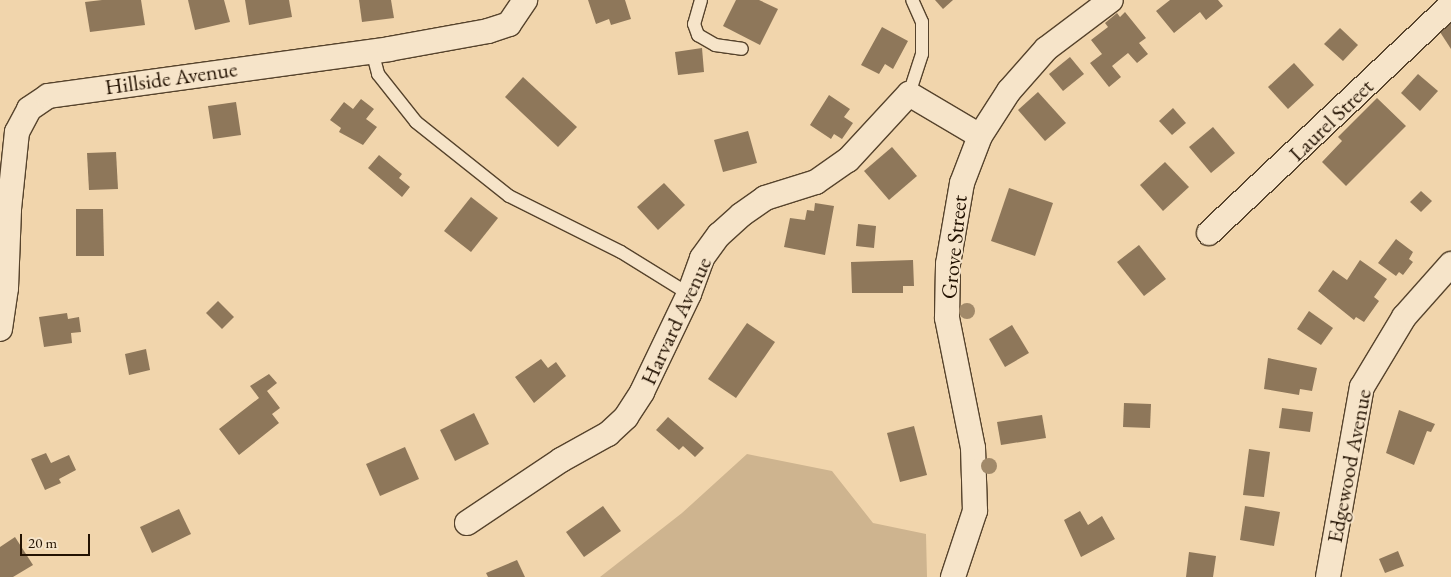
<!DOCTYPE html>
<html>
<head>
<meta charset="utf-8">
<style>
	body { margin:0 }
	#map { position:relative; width:1451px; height:577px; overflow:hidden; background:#f1d5ac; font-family:"EB Garamond",serif }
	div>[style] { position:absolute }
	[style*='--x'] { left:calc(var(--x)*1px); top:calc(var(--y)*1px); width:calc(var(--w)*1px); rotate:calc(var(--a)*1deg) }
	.green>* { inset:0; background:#ceb48f }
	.building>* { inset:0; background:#8e775a }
	.roads { filter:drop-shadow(1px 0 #56432c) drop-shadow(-1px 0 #56432c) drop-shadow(0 1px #56432c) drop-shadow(0 -1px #56432c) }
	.lane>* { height:12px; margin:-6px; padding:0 6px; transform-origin:6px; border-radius:6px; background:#f6e4c9 }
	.street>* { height:24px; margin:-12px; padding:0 12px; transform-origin:12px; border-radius:12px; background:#f6e4c9 }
	.trees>* { width:16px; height:16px; margin:-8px; border-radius:50%; background:#a18969 }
	span { translate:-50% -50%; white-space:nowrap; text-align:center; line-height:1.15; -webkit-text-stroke:4px #f6e4c9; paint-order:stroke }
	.street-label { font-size:22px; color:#231202 }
	.scale { position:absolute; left:20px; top:534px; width:70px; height:22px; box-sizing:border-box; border:2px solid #231202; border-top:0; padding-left:6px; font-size:15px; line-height:18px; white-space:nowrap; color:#231202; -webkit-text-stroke:4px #f6e4c9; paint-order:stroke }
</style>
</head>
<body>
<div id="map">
	<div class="green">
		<div style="clip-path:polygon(747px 454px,832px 471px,873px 523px,926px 534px,927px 577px,600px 577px,682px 513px)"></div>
	</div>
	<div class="building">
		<div style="clip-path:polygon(102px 0,141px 0,145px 25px,90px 32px,85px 2px)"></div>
		<div style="clip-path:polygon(188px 0,224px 0,230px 22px,195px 30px)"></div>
		<div style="clip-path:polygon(245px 0,289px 0,292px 17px,249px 25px)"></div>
		<div style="clip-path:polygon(359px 0,391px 0,394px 18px,362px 22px)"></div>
		<div style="clip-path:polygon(588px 0,625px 0,631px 19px,611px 25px,609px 19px,596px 24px)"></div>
		<div style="clip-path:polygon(736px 0,759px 0,778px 9px,760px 45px,723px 26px)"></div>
		<div style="clip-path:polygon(935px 0,953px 0,943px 9px)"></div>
		<div style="clip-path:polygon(1170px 0,1218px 0,1223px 6px,1206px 20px,1200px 12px,1174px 33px,1156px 11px)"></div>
		<div style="clip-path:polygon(1125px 12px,1146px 38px,1139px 43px,1148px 54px,1137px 63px,1128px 53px,1112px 66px,1121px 77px,1109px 87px,1090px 63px,1102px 54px,1091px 40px,1108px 27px,1105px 23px,1117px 13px,1120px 17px)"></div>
		<div style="clip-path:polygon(1451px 18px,1451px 49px,1440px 32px)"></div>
		<div style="clip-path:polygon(882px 27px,908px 41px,893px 69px,885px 64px,879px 74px,861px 65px)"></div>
		<div style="clip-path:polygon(1340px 28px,1358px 45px,1343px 61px,1324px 44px)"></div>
		<div style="clip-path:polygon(702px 48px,704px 72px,678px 75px,675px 52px)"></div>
		<div style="clip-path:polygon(1070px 57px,1084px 74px,1063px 91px,1049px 74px)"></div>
		<div style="clip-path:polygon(1294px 63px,1314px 85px,1288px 109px,1268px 87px)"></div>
		<div style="clip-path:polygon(1418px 74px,1438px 91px,1420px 111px,1401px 93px)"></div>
		<div style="clip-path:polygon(523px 77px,577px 127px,558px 147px,505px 97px)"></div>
		<div style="clip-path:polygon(1038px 92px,1066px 123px,1045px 141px,1018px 110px)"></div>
		<div style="clip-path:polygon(829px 95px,850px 109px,844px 117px,853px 123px,842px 139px,834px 134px,831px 139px,810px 125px)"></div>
		<div style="clip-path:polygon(1377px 98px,1406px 126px,1346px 186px,1322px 162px,1342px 141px,1338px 137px)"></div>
		<div style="clip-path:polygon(361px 99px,374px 109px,366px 119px,377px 127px,363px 145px,339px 132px,341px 128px,330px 120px,344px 102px,353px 109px)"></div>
		<div style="clip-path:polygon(236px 102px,241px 135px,213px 139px,208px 106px)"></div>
		<div style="clip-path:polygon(1173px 108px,1186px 123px,1172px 135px,1159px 121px)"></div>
		<div style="clip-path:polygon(1213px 127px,1235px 153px,1211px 173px,1189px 147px)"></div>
		<div style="clip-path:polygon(748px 131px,757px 163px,723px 172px,714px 140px)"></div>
		<div style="clip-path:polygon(892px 147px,917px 176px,889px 200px,864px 171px)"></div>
		<div style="clip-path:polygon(116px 152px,118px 189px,89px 190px,87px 153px)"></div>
		<div style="clip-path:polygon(379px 155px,402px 174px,399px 178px,410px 187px,402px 197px,368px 168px)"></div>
		<div style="clip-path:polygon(1165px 162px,1189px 187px,1163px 211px,1140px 185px)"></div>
		<div style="clip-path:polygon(664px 183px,685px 205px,658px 230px,637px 207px)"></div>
		<div style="clip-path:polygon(1009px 188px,1053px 203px,1035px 256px,991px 241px)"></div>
		<div style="clip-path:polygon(1421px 191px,1432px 201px,1421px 212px,1410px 202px)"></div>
		<div style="clip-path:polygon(471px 197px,498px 218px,471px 252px,444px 231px)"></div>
		<div style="clip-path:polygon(815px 203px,834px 206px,825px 255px,784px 247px,790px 218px,805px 220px,807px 210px,814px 211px)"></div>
		<div style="clip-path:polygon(76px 209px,103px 209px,104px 256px,76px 256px)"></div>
		<div style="clip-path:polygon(858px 224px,876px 226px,874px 248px,856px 246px)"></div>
		<div style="clip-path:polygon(1396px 239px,1413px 252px,1409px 259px,1413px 262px,1403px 275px,1399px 272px,1396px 276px,1378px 263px)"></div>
		<div style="clip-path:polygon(1139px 245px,1166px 279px,1144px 296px,1117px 262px)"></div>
		<div style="clip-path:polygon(913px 260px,914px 286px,903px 286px,903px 293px,852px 293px,851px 262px)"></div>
		<div style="clip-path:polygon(1360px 260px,1387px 279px,1374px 297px,1379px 301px,1364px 322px,1356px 317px,1354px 320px,1318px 291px,1333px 270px,1347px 280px)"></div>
		<div style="clip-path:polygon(218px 301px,234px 317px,222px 329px,206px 313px)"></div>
		<div style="clip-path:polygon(1309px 311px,1333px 328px,1321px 345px,1297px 329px)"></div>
		<div style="clip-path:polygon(67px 313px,68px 319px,79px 317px,81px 332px,71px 333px,72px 343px,44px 347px,39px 317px)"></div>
		<div style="clip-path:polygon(747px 323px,775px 342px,736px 398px,708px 379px)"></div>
		<div style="clip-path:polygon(1012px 325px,1029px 353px,1005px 367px,989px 339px)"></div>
		<div style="clip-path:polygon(146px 349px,150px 370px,129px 375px,125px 354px)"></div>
		<div style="clip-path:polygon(1268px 358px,1317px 368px,1312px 391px,1300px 389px,1299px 395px,1264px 389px)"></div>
		<div style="clip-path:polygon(541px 359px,548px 368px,556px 362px,566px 376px,534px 403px,515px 377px)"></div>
		<div style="clip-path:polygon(269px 374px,277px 383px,267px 391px,280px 408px,272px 414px,279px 423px,239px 455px,219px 429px,259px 398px,250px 386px)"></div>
		<div style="clip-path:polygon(1124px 403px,1151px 404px,1150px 428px,1123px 427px)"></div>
		<div style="clip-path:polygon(1282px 408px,1313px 412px,1310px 432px,1279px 428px)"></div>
		<div style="clip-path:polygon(1399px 410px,1435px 424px,1431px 432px,1427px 431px,1414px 465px,1386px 453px)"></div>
		<div style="clip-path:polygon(474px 413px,489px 444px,455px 461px,440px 430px)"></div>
		<div style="clip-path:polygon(1042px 415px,1046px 438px,1001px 445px,997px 422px)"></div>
		<div style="clip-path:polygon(668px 417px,704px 448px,695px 457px,683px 446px,679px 450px,656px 430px)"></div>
		<div style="clip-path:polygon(914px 426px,927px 475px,900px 482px,887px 433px)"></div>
		<div style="clip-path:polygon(405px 447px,419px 479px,380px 496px,366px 464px)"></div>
		<div style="clip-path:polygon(1249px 449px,1270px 452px,1264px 497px,1243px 495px)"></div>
		<div style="clip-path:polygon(46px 453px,51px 463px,69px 455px,76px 470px,59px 479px,61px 483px,45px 490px,31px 459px)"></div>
		<div style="clip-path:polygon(603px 506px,621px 531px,584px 557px,566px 532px)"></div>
		<div style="clip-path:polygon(1245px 506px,1280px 512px,1274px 546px,1240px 540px)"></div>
		<div style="clip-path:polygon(179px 509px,191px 534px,152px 553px,140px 527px)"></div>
		<div style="clip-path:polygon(1080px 511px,1088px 525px,1102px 516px,1115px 539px,1081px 557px,1064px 520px)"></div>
		<div style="clip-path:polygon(15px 537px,33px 565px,13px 577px,0 577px,0 547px)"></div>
		<div style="clip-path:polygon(1398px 551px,1404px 566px,1385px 573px,1379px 559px)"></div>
		<div style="clip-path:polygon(1189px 552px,1216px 556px,1213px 577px,1186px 577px)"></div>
		<div style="clip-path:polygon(517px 560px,525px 577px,488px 577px,486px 573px)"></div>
	</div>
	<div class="roads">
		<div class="lane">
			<div style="--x:701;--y:0;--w:25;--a:106"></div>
			<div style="--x:694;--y:24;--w:12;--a:70"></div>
			<div style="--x:698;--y:35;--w:20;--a:30"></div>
			<div style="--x:715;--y:45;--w:27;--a:8"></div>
			<div style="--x:372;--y:51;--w:24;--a:75"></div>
			<div style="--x:378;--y:74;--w:61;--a:51.6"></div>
			<div style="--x:416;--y:122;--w:119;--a:38.5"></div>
			<div style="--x:509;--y:196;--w:125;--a:26.6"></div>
			<div style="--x:621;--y:252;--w:80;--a:31.7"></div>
			<div style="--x:909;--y:94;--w:42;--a:-72"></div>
			<div style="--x:922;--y:54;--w:32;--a:-90"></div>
			<div style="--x:922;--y:22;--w:24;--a:-114"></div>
		</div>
		<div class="street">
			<div style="--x:1209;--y:233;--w:332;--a:-43.3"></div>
			<div style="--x:0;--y:329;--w:41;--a:-81.7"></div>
			<div style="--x:6;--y:288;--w:79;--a:-87.8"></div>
			<div style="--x:9;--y:209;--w:77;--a:-84.1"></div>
			<div style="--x:17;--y:132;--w:26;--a:-62"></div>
			<div style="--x:29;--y:109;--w:23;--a:-34"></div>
			<div style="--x:48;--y:96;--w:344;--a:-7.8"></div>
			<div style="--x:389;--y:49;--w:101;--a:-10.3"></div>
			<div style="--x:488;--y:31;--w:22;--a:-18"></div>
			<div style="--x:509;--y:24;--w:29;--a:-56"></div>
			<div style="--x:467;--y:523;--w:113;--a:-33.8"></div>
			<div style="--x:561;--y:460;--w:54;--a:-29"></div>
			<div style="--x:608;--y:434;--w:25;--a:-43"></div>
			<div style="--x:626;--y:417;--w:30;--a:-57"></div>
			<div style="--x:642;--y:392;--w:109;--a:-64.4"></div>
			<div style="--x:689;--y:294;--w:38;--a:-70"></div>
			<div style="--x:702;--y:258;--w:29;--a:-54"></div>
			<div style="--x:719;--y:235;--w:30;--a:-42"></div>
			<div style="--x:741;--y:215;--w:29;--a:-35"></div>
			<div style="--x:765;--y:198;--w:53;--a:-17.4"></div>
			<div style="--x:816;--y:182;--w:39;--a:-35"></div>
			<div style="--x:848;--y:160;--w:90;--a:-47.3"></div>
			<div style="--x:909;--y:94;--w:82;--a:30.6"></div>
			<div style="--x:953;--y:577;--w:70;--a:-71.6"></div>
			<div style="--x:975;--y:511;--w:63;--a:-91.8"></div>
			<div style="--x:973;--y:448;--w:133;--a:-101.3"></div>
			<div style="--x:947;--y:318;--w:54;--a:-88.9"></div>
			<div style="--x:948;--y:264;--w:82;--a:-80.2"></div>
			<div style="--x:962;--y:183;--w:50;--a:-69"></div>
			<div style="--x:980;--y:136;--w:54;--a:-57.2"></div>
			<div style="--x:1009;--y:91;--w:56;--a:-48.6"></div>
			<div style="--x:1046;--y:49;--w:81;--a:-37"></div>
			<div style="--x:1328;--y:577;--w:193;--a:-79.9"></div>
			<div style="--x:1362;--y:387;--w:82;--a:-59"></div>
			<div style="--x:1404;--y:317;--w:71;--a:-48.4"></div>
		</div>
	</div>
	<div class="trees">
		<div style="left:967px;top:311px"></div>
		<div style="left:989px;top:466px"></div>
	</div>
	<div class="street-label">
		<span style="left:171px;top:78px;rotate:-8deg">Hillside Avenue</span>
		<span style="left:1331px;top:120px;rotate:-44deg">Laurel Street</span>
		<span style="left:954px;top:247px;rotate:-84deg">Grove Street</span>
		<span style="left:676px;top:321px;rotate:-65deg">Harvard Avenue</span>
		<span style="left:1349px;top:466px;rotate:-79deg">Edgewood Avenue</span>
	</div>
	<div class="scale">20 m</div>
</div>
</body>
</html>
